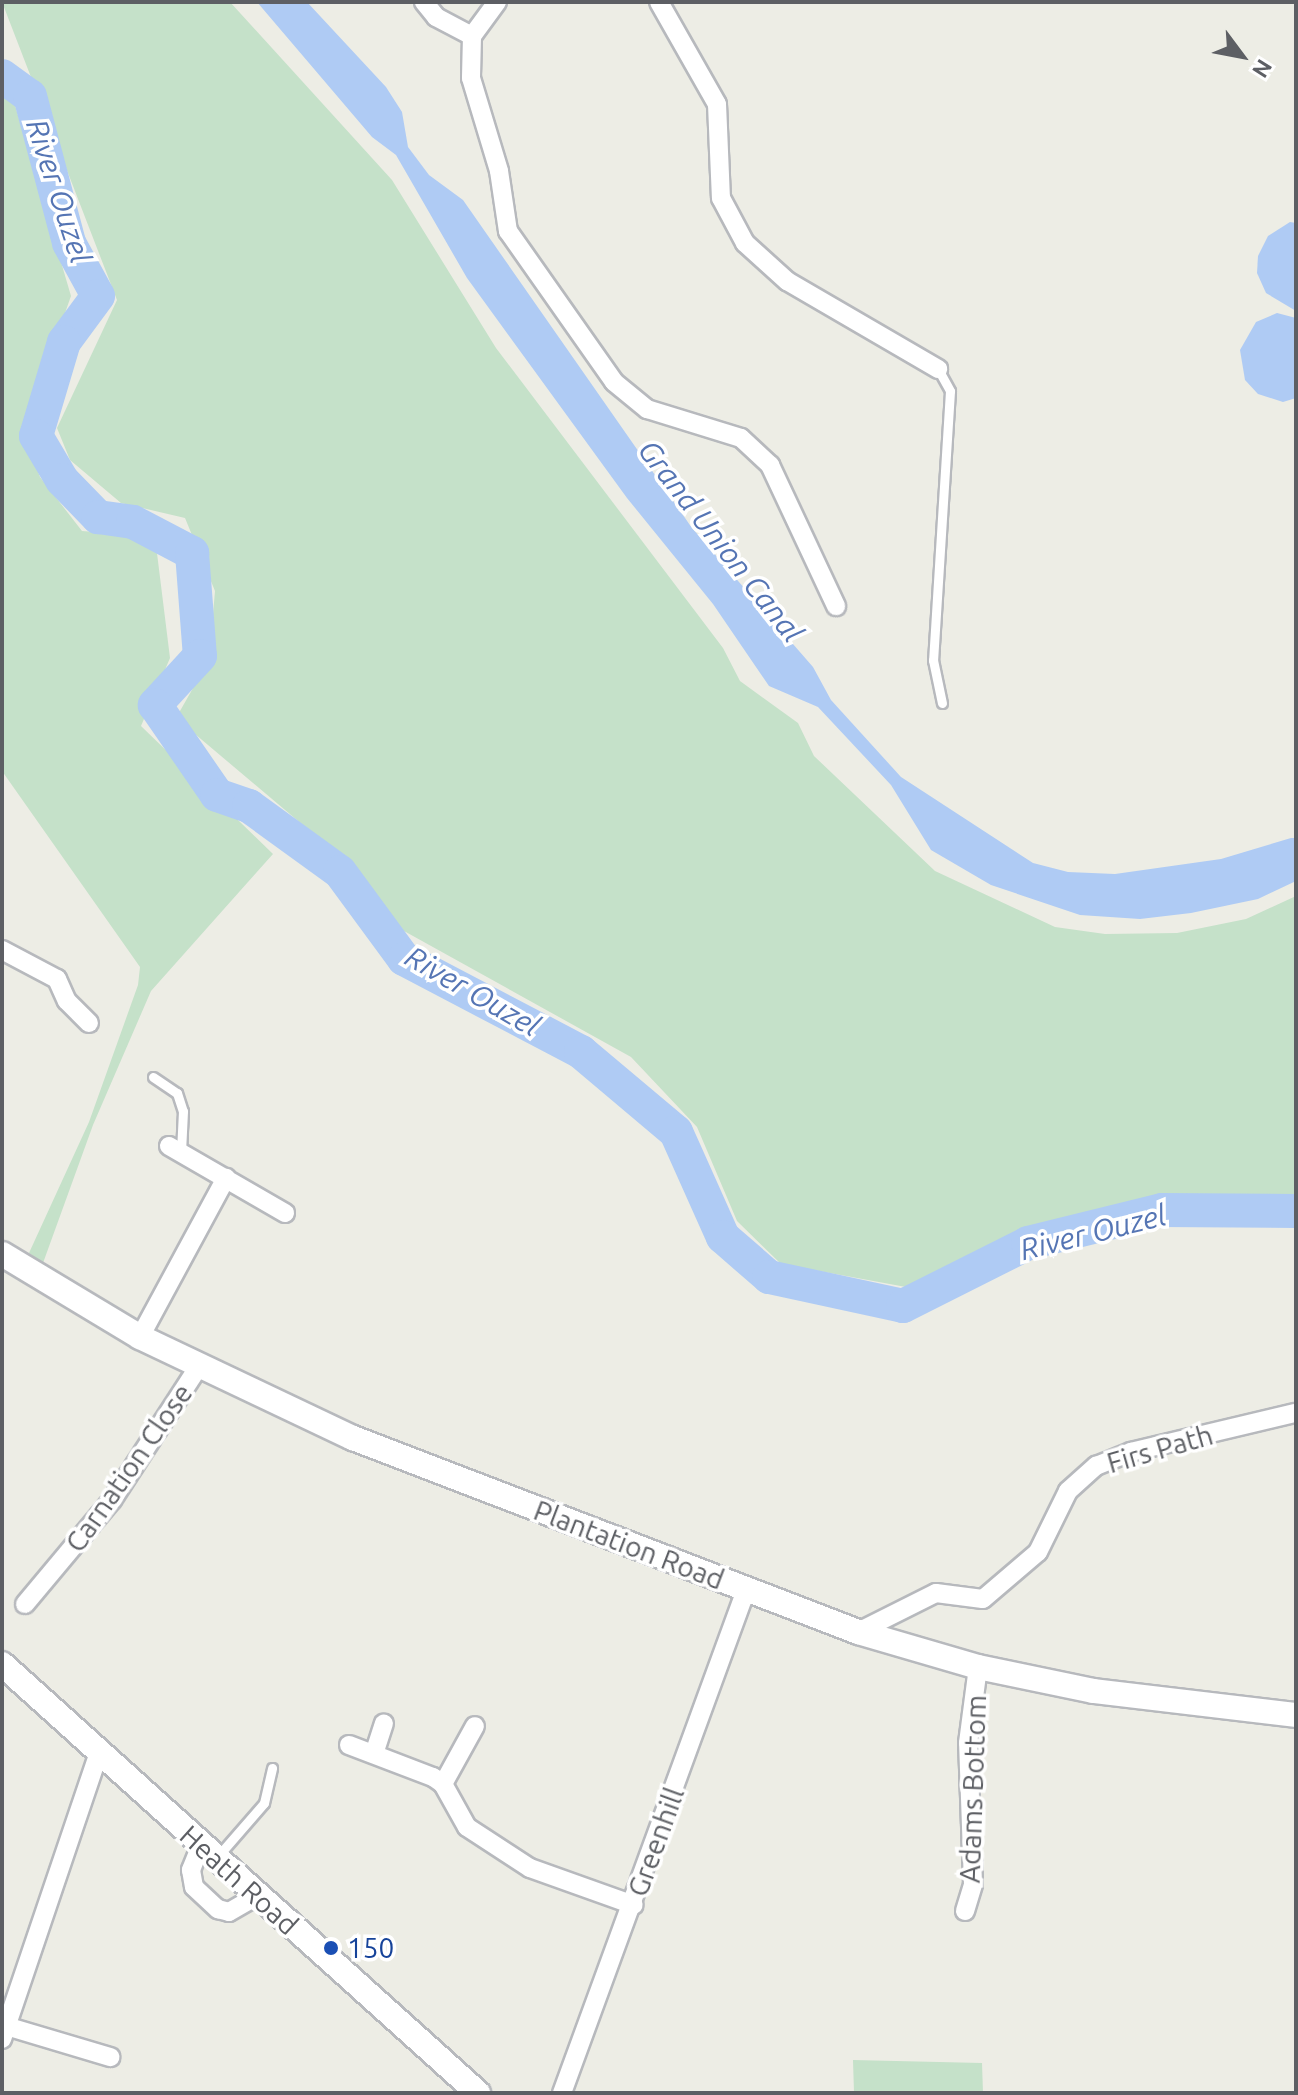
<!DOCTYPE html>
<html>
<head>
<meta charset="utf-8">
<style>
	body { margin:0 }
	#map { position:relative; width:1298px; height:2095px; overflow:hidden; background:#edede5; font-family:Ubuntu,sans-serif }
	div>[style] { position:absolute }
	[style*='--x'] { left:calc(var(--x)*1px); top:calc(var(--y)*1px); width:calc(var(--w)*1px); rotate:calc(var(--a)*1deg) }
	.green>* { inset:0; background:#c5e1c9 }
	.water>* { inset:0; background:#afcbf4 }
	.river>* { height:34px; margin:-17px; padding:0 17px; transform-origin:17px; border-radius:17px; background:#afcbf4 }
	.roads { filter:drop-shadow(2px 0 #b7b9bd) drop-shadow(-2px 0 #b7b9bd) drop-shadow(0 2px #b7b9bd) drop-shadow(0 -2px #b7b9bd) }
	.lane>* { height:9px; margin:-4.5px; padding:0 4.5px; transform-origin:4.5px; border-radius:4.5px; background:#fff }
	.street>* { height:18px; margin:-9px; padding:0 9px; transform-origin:9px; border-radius:9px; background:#fff }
	.secondary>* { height:24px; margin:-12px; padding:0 12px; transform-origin:12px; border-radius:12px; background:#fff }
	.dots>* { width:22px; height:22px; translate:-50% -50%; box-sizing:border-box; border:4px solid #fff; border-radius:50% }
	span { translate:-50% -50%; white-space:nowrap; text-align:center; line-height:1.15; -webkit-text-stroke:7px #fff; paint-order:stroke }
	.street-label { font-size:28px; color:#5d5f64 }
	.transit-label { font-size:28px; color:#164399 }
	.left { translate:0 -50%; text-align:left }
	.water-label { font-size:30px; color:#5575b4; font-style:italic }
	.frame { position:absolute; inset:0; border:4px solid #5d5f64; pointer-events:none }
	.north { position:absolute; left:1202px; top:16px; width:80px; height:80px; -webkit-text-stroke:6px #fff; paint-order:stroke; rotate:122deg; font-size:22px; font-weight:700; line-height:32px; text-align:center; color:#5d5f64 }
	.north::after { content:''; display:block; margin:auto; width:28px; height:36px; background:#5d5f64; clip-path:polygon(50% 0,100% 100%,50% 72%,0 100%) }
</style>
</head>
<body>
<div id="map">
	<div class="green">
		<div style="clip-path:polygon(230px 2px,392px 180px,496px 348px,723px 648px,740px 681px,798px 723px,814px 756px,935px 871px,1055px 927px,1105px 934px,1177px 933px,1246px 919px,1296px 896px,1296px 1196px,1159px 1200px,1028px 1234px,906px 1287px,781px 1264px,737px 1221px,697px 1127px,631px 1057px,404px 931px,349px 864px,176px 718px,209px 660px,215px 591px,185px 518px,121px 503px,70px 460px,57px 428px,117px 300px,2px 2px)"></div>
		<div style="clip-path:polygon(2px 61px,71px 296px,23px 432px,40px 477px,82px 531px,155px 537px,170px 658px,141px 726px,273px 854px,151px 991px,93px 1125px,43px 1263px,29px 1253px,89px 1122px,138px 985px,140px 967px,2px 771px)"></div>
		<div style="clip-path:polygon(853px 2060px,982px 2063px,983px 2093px,854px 2093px)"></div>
	</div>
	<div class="water">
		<div style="clip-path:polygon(257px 2px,307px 2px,386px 87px,402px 112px,408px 147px,429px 175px,463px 200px,692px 528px,813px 667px,831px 700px,901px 777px,1033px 863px,1068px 872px,1115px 874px,1221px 859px,1291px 838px,1296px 838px,1296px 881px,1258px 899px,1191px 913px,1140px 919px,1080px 915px,991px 885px,931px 850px,891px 785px,818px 707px,769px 686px,713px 604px,627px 498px,467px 278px,396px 155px,372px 137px)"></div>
		<div style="clip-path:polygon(1290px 222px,1296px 223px,1296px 311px,1266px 293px,1257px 273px,1258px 256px,1268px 236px)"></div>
		<div style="clip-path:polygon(1277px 313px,1296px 318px,1296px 398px,1283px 402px,1258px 394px,1245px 380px,1240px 350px,1256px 322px)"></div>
	</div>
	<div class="river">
		<div style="--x:2;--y:76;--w:34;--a:36"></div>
		<div style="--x:30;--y:96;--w:152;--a:75.1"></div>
		<div style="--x:69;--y:243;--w:60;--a:61.3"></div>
		<div style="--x:98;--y:296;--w:57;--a:126.5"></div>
		<div style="--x:64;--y:342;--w:98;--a:106.6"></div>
		<div style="--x:36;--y:436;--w:51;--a:59.4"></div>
		<div style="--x:62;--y:480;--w:52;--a:45.8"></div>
		<div style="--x:98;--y:517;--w:35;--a:8"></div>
		<div style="--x:133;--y:522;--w:67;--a:27.7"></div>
		<div style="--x:192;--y:553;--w:103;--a:85.6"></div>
		<div style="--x:200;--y:656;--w:67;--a:132.6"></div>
		<div style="--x:155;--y:705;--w:109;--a:55.4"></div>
		<div style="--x:217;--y:795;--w:34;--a:19"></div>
		<div style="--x:249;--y:806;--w:112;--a:36"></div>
		<div style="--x:340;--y:872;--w:108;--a:53.7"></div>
		<div style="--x:404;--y:959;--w:200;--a:27.7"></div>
		<div style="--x:581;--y:1052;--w:124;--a:40.1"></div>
		<div style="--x:676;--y:1132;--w:115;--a:65.9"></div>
		<div style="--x:723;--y:1237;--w:61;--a:41"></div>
		<div style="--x:769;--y:1277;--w:137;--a:12.2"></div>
		<div style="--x:903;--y:1306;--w:140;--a:-26.7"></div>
		<div style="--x:1028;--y:1243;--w:138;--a:-13.8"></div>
		<div style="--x:1162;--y:1210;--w:134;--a:0.4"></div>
	</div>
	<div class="roads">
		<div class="lane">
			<div style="--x:938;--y:369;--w:25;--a:61"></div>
			<div style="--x:950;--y:391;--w:270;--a:93.6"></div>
			<div style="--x:933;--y:660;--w:44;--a:78.2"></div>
			<div style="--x:153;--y:1077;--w:29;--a:34"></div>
			<div style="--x:177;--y:1093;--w:19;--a:72"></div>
			<div style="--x:183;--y:1111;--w:41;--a:92.8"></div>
			<div style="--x:218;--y:1856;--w:70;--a:-49"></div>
			<div style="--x:264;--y:1803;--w:36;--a:-77"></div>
		</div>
		<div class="street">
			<div style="--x:424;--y:2;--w:19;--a:51"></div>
			<div style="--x:436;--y:17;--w:41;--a:27.8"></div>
			<div style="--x:497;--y:2;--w:42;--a:126.3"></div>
			<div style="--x:472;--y:36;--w:42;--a:91.4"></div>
			<div style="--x:471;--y:78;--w:97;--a:73.2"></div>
			<div style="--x:499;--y:171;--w:61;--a:81.5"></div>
			<div style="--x:508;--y:231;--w:184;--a:54.9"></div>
			<div style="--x:614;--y:382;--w:43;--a:39.3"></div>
			<div style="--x:647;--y:409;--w:98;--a:17.1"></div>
			<div style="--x:741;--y:438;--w:40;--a:43"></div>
			<div style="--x:770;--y:465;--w:156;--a:64.9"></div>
			<div style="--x:659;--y:2;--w:117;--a:60.4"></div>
			<div style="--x:717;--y:104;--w:94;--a:87.6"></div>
			<div style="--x:721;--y:198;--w:51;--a:61.9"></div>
			<div style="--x:745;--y:243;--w:57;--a:42.1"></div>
			<div style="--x:787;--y:281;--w:175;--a:30.2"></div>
			<div style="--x:2;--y:950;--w:62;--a:27.8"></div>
			<div style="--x:57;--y:979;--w:24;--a:66"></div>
			<div style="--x:67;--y:1001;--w:31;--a:45"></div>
			<div style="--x:169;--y:1146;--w:134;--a:30"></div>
			<div style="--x:140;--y:1337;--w:181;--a:-61.6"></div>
			<div style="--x:25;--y:1604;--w:136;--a:-50.1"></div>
			<div style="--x:112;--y:1500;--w:160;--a:-57"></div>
			<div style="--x:858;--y:1632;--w:87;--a:-26.6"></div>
			<div style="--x:936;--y:1593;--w:47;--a:7.3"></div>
			<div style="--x:983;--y:1599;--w:72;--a:-40.5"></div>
			<div style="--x:1038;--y:1552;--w:68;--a:-63.8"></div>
			<div style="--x:1068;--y:1491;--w:38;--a:-42"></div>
			<div style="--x:1096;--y:1466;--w:38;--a:-22"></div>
			<div style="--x:1131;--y:1452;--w:169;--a:-13.4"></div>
			<div style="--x:349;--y:1745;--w:90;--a:20.9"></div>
			<div style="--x:433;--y:1777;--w:12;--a:35"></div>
			<div style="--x:443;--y:1784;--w:49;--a:60.8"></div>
			<div style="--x:467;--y:1827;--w:75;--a:33.1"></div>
			<div style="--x:530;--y:1868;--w:110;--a:19.6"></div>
			<div style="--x:374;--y:1754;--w:32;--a:-72"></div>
			<div style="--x:443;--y:1784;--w:66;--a:-61.1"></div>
			<div style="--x:201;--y:1845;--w:27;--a:112"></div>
			<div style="--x:191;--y:1870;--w:17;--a:80"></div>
			<div style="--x:194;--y:1887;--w:33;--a:43"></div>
			<div style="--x:218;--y:1909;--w:11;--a:15"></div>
			<div style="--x:229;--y:1912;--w:32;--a:-30"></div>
			<div style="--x:965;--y:1911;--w:28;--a:-73"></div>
			<div style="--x:973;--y:1884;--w:141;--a:-92"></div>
			<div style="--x:968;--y:1743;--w:77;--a:-82.5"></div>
			<div style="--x:6;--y:2026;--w:109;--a:16.6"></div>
			<div style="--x:2;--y:2039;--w:303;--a:-71.3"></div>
			<div style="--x:562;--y:2093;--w:536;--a:-69.91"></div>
		</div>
		<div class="secondary">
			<div style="--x:2;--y:1254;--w:161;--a:31"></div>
			<div style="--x:140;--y:1337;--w:236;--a:25.4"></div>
			<div style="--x:353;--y:1438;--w:541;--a:21.01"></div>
			<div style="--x:858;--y:1632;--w:125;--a:16.3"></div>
			<div style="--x:978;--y:1667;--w:118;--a:11.7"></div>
			<div style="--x:1094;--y:1691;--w:203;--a:6.8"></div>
			<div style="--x:2;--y:1664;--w:641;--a:42.03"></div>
		</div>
	</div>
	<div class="dots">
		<div style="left:331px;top:1948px;background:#1a4fb4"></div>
	</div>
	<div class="street-label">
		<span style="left:1160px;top:1449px;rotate:-16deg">Firs Path</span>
		<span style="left:129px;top:1468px;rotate:-55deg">Carnation Close</span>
		<span style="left:629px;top:1545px;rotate:21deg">Plantation Road</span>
		<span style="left:973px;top:1789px;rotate:-88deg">Adams Bottom</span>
		<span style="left:656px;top:1842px;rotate:-70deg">Greenhill</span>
		<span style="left:239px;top:1880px;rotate:42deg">Heath Road</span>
	</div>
	<div class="transit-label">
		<span class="left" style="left:347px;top:1948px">150</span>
	</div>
	<div class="water-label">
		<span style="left:59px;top:191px;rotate:72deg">River Ouzel</span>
		<span style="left:721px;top:541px;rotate:52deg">Grand Union Canal</span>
		<span style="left:473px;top:991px;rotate:30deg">River Ouzel</span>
		<span style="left:1093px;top:1232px;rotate:-14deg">River Ouzel</span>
	</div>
	<div class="frame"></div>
	<div class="north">N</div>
</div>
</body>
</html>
